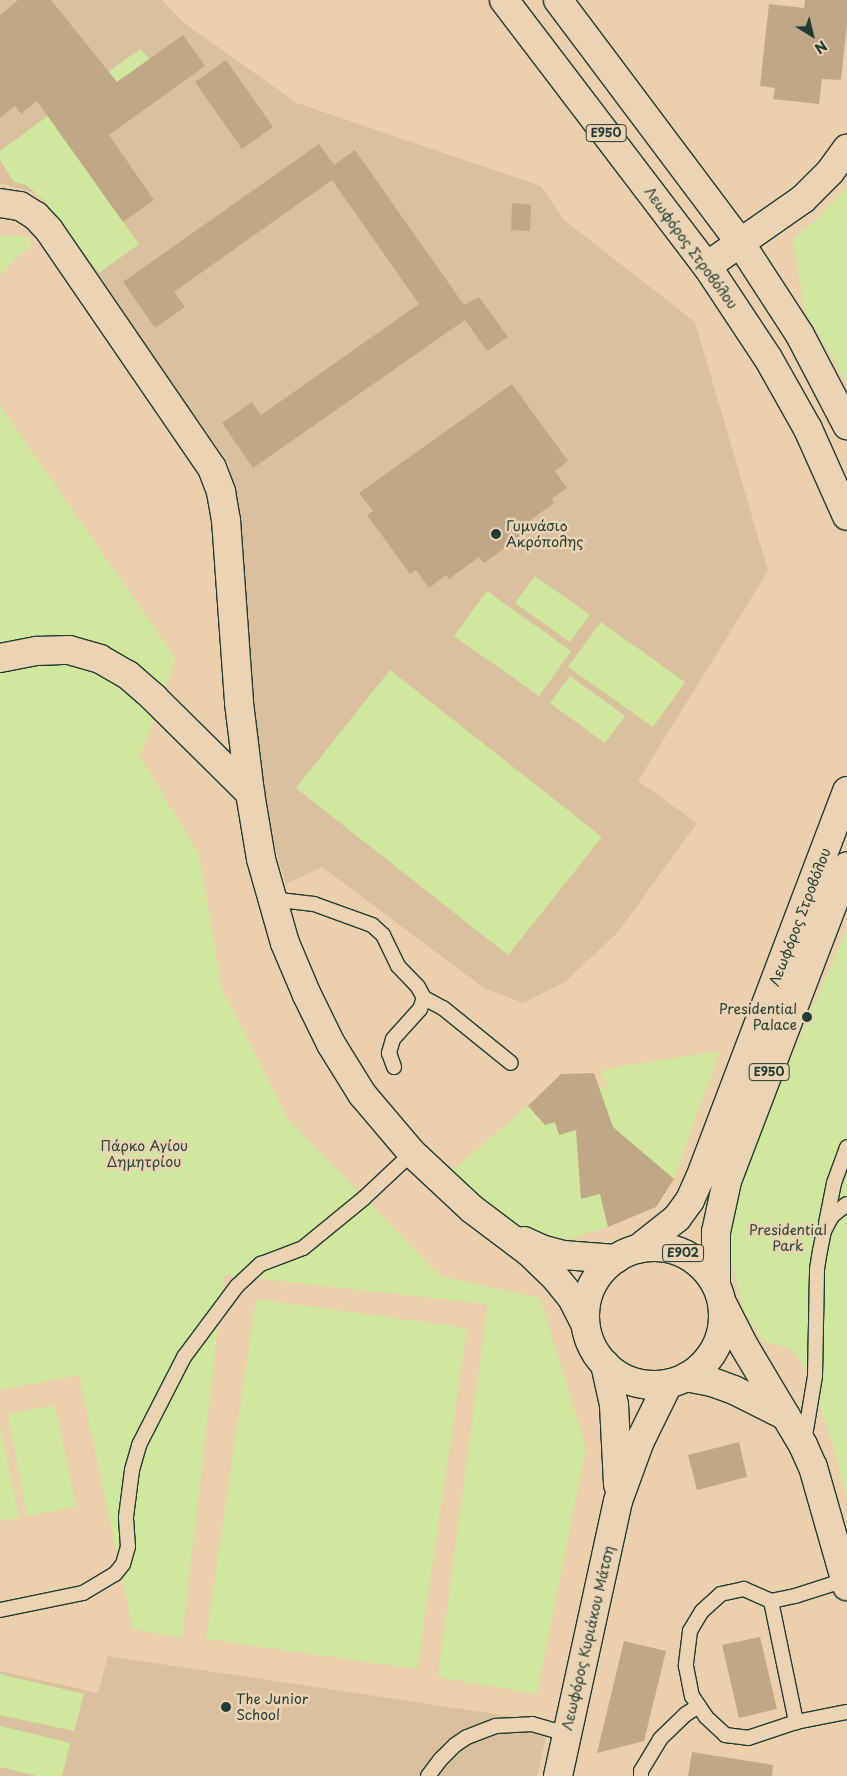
<!DOCTYPE html>
<html>
<head>
<meta charset="utf-8">
<style>
	body { margin:0 }
	#map { position:relative; width:847px; height:1776px; overflow:hidden; background:#eccfad; font-family:"Playpen Sans",sans-serif }
	div>[style] { position:absolute }
	[style*='--x'] { left:calc(var(--x)*1px); top:calc(var(--y)*1px); width:calc(var(--w)*1px); rotate:calc(var(--a)*1deg) }
	.built>* { inset:0; background:#dbc0a0 }
	.green>* { inset:0; background:#cfe89e }
	.building>* { inset:0; background:#c0a787 }
	.roads { filter:drop-shadow(1px 0 #1f3d34) drop-shadow(-1px 0 #1f3d34) drop-shadow(0 1px #1f3d34) drop-shadow(0 -1px #1f3d34) }
	.service>* { height:14px; margin:-7px; padding:0 7px; transform-origin:7px; border-radius:7px; background:#ebd3b4 }
	.minor>* { height:28px; margin:-14px; padding:0 14px; transform-origin:14px; border-radius:14px; background:#ebd3b4 }
	.secondary>* { height:28px; margin:-14px; padding:0 14px; transform-origin:14px; border-radius:14px; background:#ebd3b4 }
	.primary>* { height:28px; margin:-14px; padding:0 14px; transform-origin:14px; border-radius:14px; background:#ebd3b4 }
	.primary>.ring { margin:-14px; padding:0; box-sizing:content-box; background:none; border:28px solid #ebd3b4; border-radius:50% }
	.dots>* { width:14px; height:14px; translate:-50% -50%; box-sizing:border-box; border:2px solid #ebd3b4; border-radius:50% }
	span { translate:-50% -50%; white-space:nowrap; text-align:center; line-height:1.15; -webkit-text-stroke:5px #ebd3b4; paint-order:stroke }
	.shield-label span { padding:1px 4px; background:#ebd3b4; border:1px solid; border-radius:4px; -webkit-text-stroke-width:0 }
	.shield-label { font-size:12px; color:#1f3d34; font-weight:700 }
	.street-label { font-size:14px; color:#1f3d34 }
	.poi-label { font-size:14px; color:#1f3d34 }
	.left { translate:0 -50%; text-align:left }
	.right { translate:-100% -50%; text-align:right }
	.park-label { font-size:14px; color:#284639 }
	.north { position:absolute; left:787px; top:10px; width:50px; height:50px; -webkit-text-stroke:4px #ebd3b4; paint-order:stroke; rotate:144deg; font-size:14px; font-weight:700; line-height:20px; text-align:center; color:#1f3d34 }
	.north::after { content:''; display:block; margin:auto; width:18px; height:22px; background:#1f3d34; clip-path:polygon(50% 0,100% 100%,50% 72%,0 100%) }
</style>
</head>
<body>
<div id="map">
	<div class="built">
		<div style="clip-path:polygon(0 0,162px 0,184px 23px,297px 103px,541px 186px,564px 220px,695px 322px,768px 571px,638px 781px,697px 823px,618px 932px,565px 982px,523px 1003px,484px 988px,322px 867px,286px 884px,257px 790px,229px 464px,38px 194px,0 183px)"></div>
		<div style="clip-path:polygon(108px 1656px,549px 1722px,537px 1776px,0 1776px,0 1671px,98px 1693px)"></div>
	</div>
	<div class="green">
		<div style="clip-path:polygon(140px 49px,150px 59px,82px 106px,58px 130px,139px 244px,99px 273px,44px 200px,26px 185px,14px 182px,0 160px,0 151px)"></div>
		<div style="clip-path:polygon(847px 187px,847px 383px,804px 309px,793px 238px,813px 223px)"></div>
		<div style="clip-path:polygon(0 236px,29px 237px,32px 247px,19px 255px,0 275px)"></div>
		<div style="clip-path:polygon(0 406px,176px 659px,140px 756px,199px 855px,222px 989px,287px 1118px,440px 1276px,540px 1298px,586px 1448px,537px 1694px,438px 1677px,488px 1304px,224px 1275px,182px 1638px,133px 1629px,79px 1375px,0 1390px)"></div>
		<div style="clip-path:polygon(535px 576px,590px 615px,570px 642px,515px 603px)"></div>
		<div style="clip-path:polygon(487px 591px,571px 651px,539px 696px,454px 636px)"></div>
		<div style="clip-path:polygon(601px 622px,685px 682px,653px 727px,568px 667px)"></div>
		<div style="clip-path:polygon(390px 670px,602px 837px,508px 955px,296px 788px)"></div>
		<div style="clip-path:polygon(570px 676px,625px 716px,605px 743px,550px 703px)"></div>
		<div style="clip-path:polygon(847px 928px,847px 1502px,833px 1444px,807px 1371px,790px 1348px,763px 1341px,744px 1311px,726px 1238px,736px 1197px,782px 1080px)"></div>
		<div style="clip-path:polygon(720px 1051px,674px 1179px,601px 1117px,608px 1114px,599px 1088px,609px 1085px,600px 1072px,623px 1066px)"></div>
		<div style="clip-path:polygon(528px 1106px,545px 1124px,555px 1123px,576px 1130px,581px 1198px,600px 1194px,608px 1227px,567px 1239px,535px 1236px,488px 1212px,448px 1174px)"></div>
		<div style="clip-path:polygon(256px 1299px,467px 1328px,417px 1669px,206px 1639px)"></div>
		<div style="clip-path:polygon(55px 1405px,76px 1507px,27px 1516px,8px 1414px)"></div>
		<div style="clip-path:polygon(0 1427px,19px 1517px,0 1521px)"></div>
		<div style="clip-path:polygon(0 1674px,84px 1694px,74px 1731px,0 1715px)"></div>
		<div style="clip-path:polygon(0 1726px,70px 1743px,62px 1776px,37px 1776px,0 1767px)"></div>
	</div>
	<div class="building">
		<div style="clip-path:polygon(18px 0,51px 0,117px 82px,183px 35px,205px 66px,109px 135px,154px 200px,123px 222px,37px 101px,21px 114px,15px 106px,0 118px,0 15px)"></div>
		<div style="clip-path:polygon(805px 0,847px 0,847px 24px,841px 80px,822px 79px,819px 104px,773px 99px,775px 88px,760px 86px,769px 4px,804px 8px)"></div>
		<div style="clip-path:polygon(226px 60px,273px 127px,242px 149px,195px 82px)"></div>
		<div style="clip-path:polygon(319px 144px,334px 165px,355px 150px,464px 305px,479px 297px,508px 337px,487px 351px,465px 320px,253px 468px,222px 423px,252px 402px,261px 415px,419px 304px,332px 180px,174px 292px,185px 307px,155px 328px,123px 282px)"></div>
		<div style="clip-path:polygon(512px 203px,531px 205px,530px 231px,511px 230px)"></div>
		<div style="clip-path:polygon(512px 384px,568px 461px,555px 471px,567px 488px,552px 499px,554px 503px,524px 525px,528px 531px,484px 563px,479px 557px,449px 579px,446px 575px,429px 588px,416px 570px,410px 574px,367px 515px,373px 511px,359px 493px)"></div>
		<div style="clip-path:polygon(594px 1073px,613px 1127px,674px 1179px,656px 1207px,608px 1227px,600px 1194px,581px 1199px,576px 1130px,559px 1135px,555px 1122px,545px 1125px,528px 1106px,561px 1074px)"></div>
		<div style="clip-path:polygon(739px 1442px,747px 1477px,697px 1490px,688px 1455px)"></div>
		<div style="clip-path:polygon(760px 1637px,777px 1709px,739px 1718px,722px 1645px)"></div>
		<div style="clip-path:polygon(624px 1641px,666px 1651px,644px 1741px,597px 1753px)"></div>
		<div style="clip-path:polygon(692px 1752px,773px 1765px,772px 1776px,688px 1776px)"></div>
	</div>
	<div class="roads">
		<div class="service">
			<div style="--x:271;--y:899;--w:43;--a:6.6"></div>
			<div style="--x:314;--y:904;--w:62;--a:19.9"></div>
			<div style="--x:372;--y:925;--w:15;--a:42"></div>
			<div style="--x:383;--y:935;--w:34;--a:64"></div>
			<div style="--x:398;--y:966;--w:29;--a:46"></div>
			<div style="--x:418;--y:987;--w:13;--a:61"></div>
			<div style="--x:424;--y:998;--w:12;--a:110"></div>
			<div style="--x:420;--y:1009;--w:40;--a:132"></div>
			<div style="--x:393;--y:1039;--w:15;--a:106"></div>
			<div style="--x:389;--y:1053;--w:15;--a:70"></div>
			<div style="--x:424;--y:998;--w:21;--a:28"></div>
			<div style="--x:443;--y:1008;--w:87;--a:39"></div>
			<div style="--x:826;--y:1223;--w:41;--a:-78.7"></div>
			<div style="--x:834;--y:1183;--w:38;--a:-70"></div>
			<div style="--x:804;--y:1442;--w:67;--a:-80.5"></div>
			<div style="--x:815;--y:1376;--w:107;--a:-88.9"></div>
			<div style="--x:817;--y:1269;--w:18;--a:-81"></div>
			<div style="--x:820;--y:1251;--w:20;--a:-79"></div>
			<div style="--x:824;--y:1231;--w:17;--a:-62"></div>
			<div style="--x:832;--y:1216;--w:19;--a:-39"></div>
			<div style="--x:845;--y:1580;--w:52;--a:162.3"></div>
			<div style="--x:795;--y:1596;--w:25;--a:168"></div>
			<div style="--x:771;--y:1601;--w:30;--a:-156"></div>
			<div style="--x:744;--y:1589;--w:24;--a:168"></div>
			<div style="--x:721;--y:1594;--w:25;--a:138"></div>
			<div style="--x:702;--y:1611;--w:23;--a:121"></div>
			<div style="--x:690;--y:1631;--w:35;--a:97"></div>
			<div style="--x:686;--y:1666;--w:31;--a:79"></div>
			<div style="--x:692;--y:1696;--w:25;--a:56"></div>
			<div style="--x:706;--y:1717;--w:26;--a:43"></div>
			<div style="--x:725;--y:1735;--w:23;--a:7"></div>
			<div style="--x:748;--y:1738;--w:51;--a:-18.4"></div>
			<div style="--x:796;--y:1722;--w:52;--a:-11.1"></div>
			<div style="--x:771;--y:1601;--w:124;--a:78.3"></div>
			<div style="--x:0;--y:1610;--w:85;--a:-11.6"></div>
			<div style="--x:83;--y:1593;--w:37;--a:-31"></div>
			<div style="--x:115;--y:1574;--w:13;--a:-51"></div>
			<div style="--x:123;--y:1564;--w:18;--a:-74"></div>
			<div style="--x:128;--y:1547;--w:30;--a:-94"></div>
			<div style="--x:126;--y:1517;--w:47;--a:-82.7"></div>
			<div style="--x:132;--y:1470;--w:26;--a:-74"></div>
			<div style="--x:139;--y:1445;--w:99;--a:-62.9"></div>
			<div style="--x:184;--y:1357;--w:89;--a:-53.3"></div>
			<div style="--x:237;--y:1286;--w:33;--a:-43"></div>
			<div style="--x:261;--y:1264;--w:45;--a:-20.9"></div>
			<div style="--x:303;--y:1248;--w:79;--a:-39.3"></div>
			<div style="--x:364;--y:1198;--w:66;--a:-43.2"></div>
			<div style="--x:428;--y:1776;--w:20;--a:-53"></div>
			<div style="--x:440;--y:1760;--w:21;--a:-45"></div>
			<div style="--x:455;--y:1745;--w:14;--a:-34"></div>
			<div style="--x:467;--y:1737;--w:31;--a:-21"></div>
			<div style="--x:496;--y:1726;--w:36;--a:-3"></div>
			<div style="--x:532;--y:1724;--w:35;--a:16"></div>
			<div style="--x:641;--y:1776;--w:5;--a:-90"></div>
			<div style="--x:641;--y:1771;--w:37;--a:-59"></div>
			<div style="--x:660;--y:1739;--w:36;--a:-44"></div>
			<div style="--x:686;--y:1714;--w:15;--a:-32"></div>
		</div>
		<div class="minor">
			<div style="--x:0;--y:203;--w:20;--a:9"></div>
			<div style="--x:20;--y:206;--w:19;--a:32"></div>
			<div style="--x:36;--y:216;--w:19;--a:47"></div>
			<div style="--x:49;--y:230;--w:288;--a:55.6"></div>
			<div style="--x:212;--y:468;--w:26;--a:69"></div>
			<div style="--x:221;--y:492;--w:28;--a:80"></div>
			<div style="--x:226;--y:520;--w:183;--a:85.9"></div>
			<div style="--x:239;--y:703;--w:91;--a:83"></div>
			<div style="--x:250;--y:793;--w:67;--a:80.5"></div>
			<div style="--x:261;--y:859;--w:87;--a:74.1"></div>
			<div style="--x:285;--y:943;--w:56;--a:67.1"></div>
			<div style="--x:307;--y:995;--w:55;--a:63.9"></div>
			<div style="--x:331;--y:1044;--w:59;--a:58.2"></div>
			<div style="--x:362;--y:1094;--w:77;--a:49.7"></div>
			<div style="--x:412;--y:1153;--w:82;--a:43"></div>
			<div style="--x:472;--y:1209;--w:71;--a:37"></div>
			<div style="--x:529;--y:1252;--w:36;--a:44"></div>
			<div style="--x:555;--y:1277;--w:27;--a:51"></div>
			<div style="--x:572;--y:1298;--w:28;--a:63"></div>
			<div style="--x:707;--y:266;--w:117;--a:-34.9"></div>
			<div style="--x:803;--y:199;--w:38;--a:-45"></div>
			<div style="--x:830;--y:172;--w:29;--a:-54"></div>
			<div style="--x:0;--y:658;--w:38;--a:-11"></div>
			<div style="--x:37;--y:651;--w:32;--a:-2"></div>
			<div style="--x:69;--y:650;--w:32;--a:16"></div>
			<div style="--x:100;--y:659;--w:32;--a:30"></div>
			<div style="--x:128;--y:675;--w:35;--a:41"></div>
			<div style="--x:154;--y:698;--w:135;--a:44.7"></div>
			<div style="--x:524;--y:1241;--w:19;--a:25"></div>
			<div style="--x:541;--y:1249;--w:23;--a:15"></div>
			<div style="--x:563;--y:1255;--w:53;--a:4.3"></div>
		</div>
		<div class="secondary">
			<div style="--x:723;--y:1305;--w:46;--a:62.9"></div>
			<div style="--x:744;--y:1346;--w:115;--a:59.2"></div>
			<div style="--x:803;--y:1445;--w:24;--a:66"></div>
			<div style="--x:813;--y:1467;--w:124;--a:74.1"></div>
			<div style="--x:605;--y:1364;--w:42;--a:77.6"></div>
			<div style="--x:614;--y:1405;--w:80;--a:87.1"></div>
			<div style="--x:686;--y:1377;--w:26;--a:11"></div>
			<div style="--x:712;--y:1382;--w:23;--a:20"></div>
			<div style="--x:734;--y:1390;--w:58;--a:26.6"></div>
			<div style="--x:558;--y:1776;--w:281;--a:-77.7"></div>
			<div style="--x:618;--y:1501;--w:64;--a:-69.9"></div>
			<div style="--x:640;--y:1441;--w:64;--a:-63.8"></div>
		</div>
		<div class="primary">
			<div style="--x:504;--y:0;--w:335;--a:52.7"></div>
			<div style="--x:707;--y:266;--w:110;--a:56.5"></div>
			<div style="--x:768;--y:358;--w:81;--a:60.6"></div>
			<div style="--x:808;--y:429;--w:95;--a:65.9"></div>
			<div style="--x:558;--y:0;--w:305;--a:53.1"></div>
			<div style="--x:741;--y:244;--w:108;--a:57"></div>
			<div style="--x:800;--y:335;--w:102;--a:62.4"></div>
			<div class="ring" style="left:585px;top:1247px;width:110px;height:110px"></div>
			<div style="--x:638;--y:1249;--w:50;--a:-38.5"></div>
			<div style="--x:677;--y:1218;--w:22;--a:-54"></div>
			<div style="--x:690;--y:1200;--w:24;--a:-66"></div>
			<div style="--x:700;--y:1178;--w:414;--a:-69.2"></div>
			<div style="--x:716;--y:1284;--w:52;--a:-90"></div>
			<div style="--x:716;--y:1232;--w:52;--a:-77.8"></div>
			<div style="--x:727;--y:1181;--w:337;--a:-69.1"></div>
		</div>
	</div>
	<div class="dots">
		<div style="left:496px;top:534px;background:#1f3d34"></div>
		<div style="left:807px;top:1017px;background:#1f3d34"></div>
		<div style="left:226px;top:1707px;background:#1f3d34"></div>
	</div>
	<div class="shield-label">
		<span style="left:606px;top:133px">E950</span>
		<span style="left:769px;top:1072px">E950</span>
		<span style="left:683px;top:1253px">E902</span>
	</div>
	<div class="street-label">
		<span style="left:691px;top:248px;rotate:54deg">Λεωφόρος Στροβόλου</span>
		<span style="left:800px;top:917px;rotate:-69deg">Λεωφόρος Στροβόλου</span>
		<span style="left:588px;top:1638px;rotate:-77deg">Λεωφόρος Κυριάκου Μάτση</span>
	</div>
	<div class="poi-label">
		<span class="left" style="left:506px;top:534px">Γυμνάσιο<br>Ακρόπολης</span>
		<span class="right" style="left:797px;top:1017px">Presidential<br>Palace</span>
		<span class="left" style="left:236px;top:1707px">The Junior<br>School</span>
	</div>
	<div class="park-label">
		<span style="left:144px;top:1154px">Πάρκο Αγίου<br>Δημητρίου</span>
		<span style="left:788px;top:1238px">Presidential<br>Park</span>
	</div>
	<div class="north">N</div>
</div>
</body>
</html>
